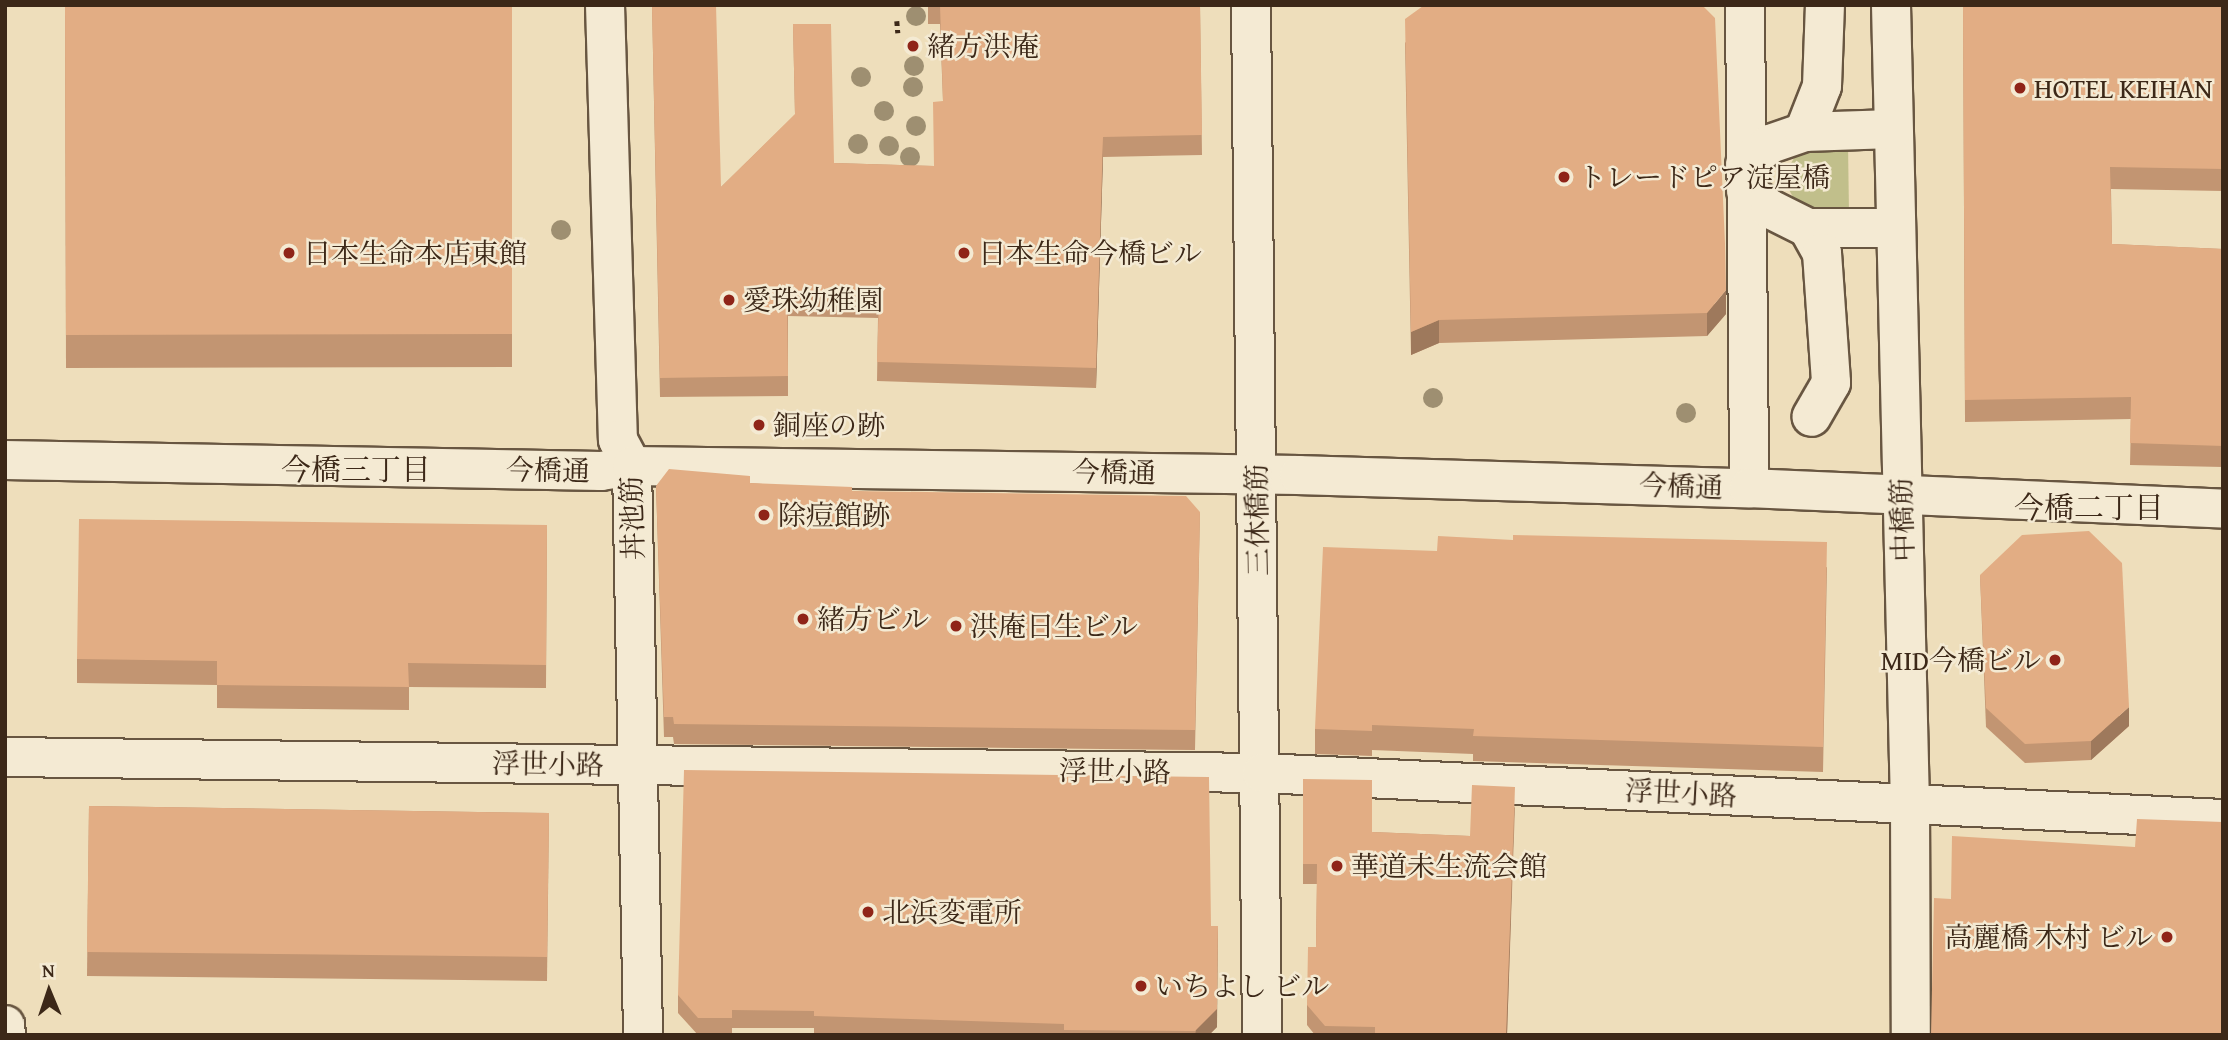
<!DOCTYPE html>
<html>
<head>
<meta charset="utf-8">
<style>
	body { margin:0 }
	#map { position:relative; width:2228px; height:1040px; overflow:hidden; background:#eedebb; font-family:"Gentium Book Plus","Noto Serif JP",serif }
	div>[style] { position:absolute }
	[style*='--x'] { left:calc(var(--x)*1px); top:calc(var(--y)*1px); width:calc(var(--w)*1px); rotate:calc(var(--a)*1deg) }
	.green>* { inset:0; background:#c1bf8b }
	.path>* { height:4.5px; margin-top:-2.25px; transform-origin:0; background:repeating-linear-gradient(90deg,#3c2818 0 5px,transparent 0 8.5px) }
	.roads { filter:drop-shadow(2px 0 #685641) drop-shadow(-2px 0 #685641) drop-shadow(0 2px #685641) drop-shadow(0 -2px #685641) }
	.minor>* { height:38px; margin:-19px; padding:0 19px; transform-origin:19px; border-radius:19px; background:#f4ead3 }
	.trees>* { width:20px; height:20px; margin:-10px; border-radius:50%; background:#9e8f71 }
	.wall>* { inset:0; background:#c29572 }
	.shaded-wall>* { inset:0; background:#9e795c }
	.building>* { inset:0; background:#e2ad84 }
	.dots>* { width:19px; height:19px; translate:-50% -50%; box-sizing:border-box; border:4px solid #f4ead3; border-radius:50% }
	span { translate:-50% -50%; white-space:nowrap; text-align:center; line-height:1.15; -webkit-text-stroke:5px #f4ead3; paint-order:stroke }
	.poi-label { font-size:28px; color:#3c2818 }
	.left { translate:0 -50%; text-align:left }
	.right { translate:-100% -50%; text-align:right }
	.street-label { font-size:28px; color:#3c2818 }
	.neighbourhood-label { font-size:30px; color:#3c2818 }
	.frame { position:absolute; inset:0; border:7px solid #3c2818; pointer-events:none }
	.north { position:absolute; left:14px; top:956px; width:70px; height:70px; -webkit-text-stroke:5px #f4ead3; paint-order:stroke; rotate:358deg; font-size:19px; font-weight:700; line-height:28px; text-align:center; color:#3c2818 }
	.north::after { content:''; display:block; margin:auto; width:24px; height:32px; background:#3c2818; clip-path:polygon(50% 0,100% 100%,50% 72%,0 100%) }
</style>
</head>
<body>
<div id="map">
	<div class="green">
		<div style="clip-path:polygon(1848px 144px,1849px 214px,1816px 213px,1797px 204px,1788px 188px,1787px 170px,1797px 153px)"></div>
	</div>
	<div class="path">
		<div style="--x:897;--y:21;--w:12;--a:85"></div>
	</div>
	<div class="roads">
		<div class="minor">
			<div style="--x:605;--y:5;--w:435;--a:88.3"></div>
			<div style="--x:618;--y:440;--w:30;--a:62"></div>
			<div style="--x:632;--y:466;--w:569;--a:88.89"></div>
			<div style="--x:1251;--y:5;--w:1030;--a:89.39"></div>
			<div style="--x:1745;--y:5;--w:483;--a:89.5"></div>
			<div style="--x:1891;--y:5;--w:798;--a:88.64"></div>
			<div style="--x:1910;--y:803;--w:232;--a:89.8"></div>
			<div style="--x:1804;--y:132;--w:49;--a:-68.6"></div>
			<div style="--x:1822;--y:86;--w:81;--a:-87.9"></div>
			<div style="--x:1745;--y:164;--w:32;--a:-39"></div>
			<div style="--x:1770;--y:144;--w:36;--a:-19"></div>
			<div style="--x:1804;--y:132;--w:89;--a:-1.9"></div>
			<div style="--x:1746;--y:191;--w:30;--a:37"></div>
			<div style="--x:1770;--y:209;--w:42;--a:26.6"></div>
			<div style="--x:1808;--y:228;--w:87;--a:0"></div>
			<div style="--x:1808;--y:228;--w:29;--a:61"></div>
			<div style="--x:1822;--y:253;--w:130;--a:86"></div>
			<div style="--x:1831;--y:383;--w:39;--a:120"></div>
			<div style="--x:5;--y:460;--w:596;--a:1.06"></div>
			<div style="--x:601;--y:471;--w:31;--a:-9"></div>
			<div style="--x:632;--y:466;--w:667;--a:0.77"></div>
			<div style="--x:1299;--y:475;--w:450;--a:1.7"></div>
			<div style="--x:1749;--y:488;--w:474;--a:2.5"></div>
			<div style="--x:5;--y:757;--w:1257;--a:0.73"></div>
			<div style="--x:1262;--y:773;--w:962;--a:2.74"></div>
			<div style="--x:5;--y:1025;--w:10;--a:84"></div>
		</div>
	</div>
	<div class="trees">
		<div style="left:916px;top:16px"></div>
		<div style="left:914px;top:66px"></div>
		<div style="left:861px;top:77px"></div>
		<div style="left:913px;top:87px"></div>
		<div style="left:884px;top:111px"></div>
		<div style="left:916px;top:126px"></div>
		<div style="left:858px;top:144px"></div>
		<div style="left:889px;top:146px"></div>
		<div style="left:910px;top:157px"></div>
		<div style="left:561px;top:230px"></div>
		<div style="left:1433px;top:398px"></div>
		<div style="left:1686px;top:413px"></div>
	</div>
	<div class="wall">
		<div style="clip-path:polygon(65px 5px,512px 5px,512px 367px,66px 368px)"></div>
		<div style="clip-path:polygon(652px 5px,721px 187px,795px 115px,793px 24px,834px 163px,934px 166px,943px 101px,940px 24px,928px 24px,928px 5px,1200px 5px,1202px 155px,1103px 157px,1096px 388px,877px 381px,878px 318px,788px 316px,788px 396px,660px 397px)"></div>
		<div style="clip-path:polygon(1963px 5px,2223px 5px,2223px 191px,2111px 189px,2112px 244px,2223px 249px,2223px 467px,2130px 465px,2131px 419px,1965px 422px)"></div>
		<div style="clip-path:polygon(1405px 42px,1726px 314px,1707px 336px,1439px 343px,1411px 355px)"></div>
		<div style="clip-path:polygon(750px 483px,852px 491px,1200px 512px,1195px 750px,674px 744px,673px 737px,664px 737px,656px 486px)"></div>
		<div style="clip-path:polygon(547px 525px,546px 688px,409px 687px,409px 710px,217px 708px,217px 685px,77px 683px,77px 659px)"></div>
		<div style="clip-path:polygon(1827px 567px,1823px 772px,1473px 761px,1473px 754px,1372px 750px,1372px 756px,1315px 754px,1315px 729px)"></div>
		<div style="clip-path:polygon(1980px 575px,2129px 726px,2091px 760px,2025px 763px,1986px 727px)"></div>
		<div style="clip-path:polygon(1303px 779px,1372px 832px,1470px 836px,1515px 807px,1507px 1035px,1315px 1035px,1307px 1025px,1307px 1005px,1316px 947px,1317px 884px,1303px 884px)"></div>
		<div style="clip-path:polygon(89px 806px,549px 813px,547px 981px,87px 976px)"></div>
		<div style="clip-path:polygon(1211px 926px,1217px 1027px,1209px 1035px,835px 1035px,814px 1034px,814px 1028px,732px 1028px,732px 1035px,698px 1035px,678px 1013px,678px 995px)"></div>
	</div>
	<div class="shaded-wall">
		<div style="clip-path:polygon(1103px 137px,1103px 157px,1096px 388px,1096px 368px)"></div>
		<div style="clip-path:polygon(1726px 290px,1726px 314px,1707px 336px,1707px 313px)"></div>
		<div style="clip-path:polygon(1439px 320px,1439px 343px,1411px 355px,1411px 332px)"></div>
		<div style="clip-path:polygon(2129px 707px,2129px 726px,2091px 760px,2091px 741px)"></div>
		<div style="clip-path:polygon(1515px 787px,1507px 1035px,1506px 1035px)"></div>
		<div style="clip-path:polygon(1218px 926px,1217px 1027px,1209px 1035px,1195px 1035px)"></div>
	</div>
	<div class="building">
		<div style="clip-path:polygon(65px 5px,512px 5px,512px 334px,66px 335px)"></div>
		<div style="clip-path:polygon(652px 5px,716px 5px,721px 187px,795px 114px,793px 24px,831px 24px,834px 163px,934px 166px,933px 102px,943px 101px,940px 5px,1200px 5px,1202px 135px,1103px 137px,1096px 368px,877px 362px,879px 298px,787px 296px,788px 376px,660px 378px)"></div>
		<div style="clip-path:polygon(1436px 5px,1702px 5px,1715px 18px,1725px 244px,1726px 290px,1707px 313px,1439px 320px,1411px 332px,1405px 19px,1423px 6px)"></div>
		<div style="clip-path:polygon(1963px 5px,2223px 5px,2223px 169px,2110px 167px,2112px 244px,2223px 249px,2223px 446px,2130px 443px,2131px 397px,1965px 400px)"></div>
		<div style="clip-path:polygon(669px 469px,750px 476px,750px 483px,852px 487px,852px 491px,1186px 496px,1200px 512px,1195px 730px,674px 724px,673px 717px,664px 717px,656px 486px)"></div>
		<div style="clip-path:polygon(79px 519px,547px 525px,546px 665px,408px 663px,409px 687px,217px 685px,217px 661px,77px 659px)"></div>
		<div style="clip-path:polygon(2089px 531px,2122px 563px,2129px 707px,2091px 741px,2025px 744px,1986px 708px,1980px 575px,2022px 535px)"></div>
		<div style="clip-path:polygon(1513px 535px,1827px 542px,1823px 747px,1473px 736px,1474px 729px,1372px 725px,1372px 731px,1315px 729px,1323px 547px,1437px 551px,1438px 536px,1513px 540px)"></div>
		<div style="clip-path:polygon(684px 770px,1209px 777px,1211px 926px,1218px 926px,1217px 1009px,1195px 1031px,1064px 1030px,1064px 1024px,814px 1016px,814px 1011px,732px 1010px,732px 1018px,698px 1018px,678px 995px)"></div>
		<div style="clip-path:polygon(1303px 779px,1372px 780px,1372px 832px,1470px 836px,1472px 785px,1515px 787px,1506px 1035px,1375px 1035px,1375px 1027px,1325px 1026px,1307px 1005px,1308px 947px,1316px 947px,1317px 864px,1303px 864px)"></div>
		<div style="clip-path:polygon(89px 806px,549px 813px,547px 957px,87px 952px)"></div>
		<div style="clip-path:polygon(2137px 819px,2223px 822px,2223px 1035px,1931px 1035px,1934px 898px,1951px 899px,1952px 836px,2135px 847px)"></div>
	</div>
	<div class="dots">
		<div style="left:913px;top:46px;background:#8f2418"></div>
		<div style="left:2020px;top:88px;background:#8f2418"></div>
		<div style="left:1564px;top:177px;background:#8f2418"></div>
		<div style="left:289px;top:253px;background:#8f2418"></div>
		<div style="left:964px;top:253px;background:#8f2418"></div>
		<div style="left:729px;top:300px;background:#8f2418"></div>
		<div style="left:759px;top:425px;background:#8f2418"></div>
		<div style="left:764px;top:515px;background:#8f2418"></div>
		<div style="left:803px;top:619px;background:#8f2418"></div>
		<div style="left:956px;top:626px;background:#8f2418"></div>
		<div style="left:2055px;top:660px;background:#8f2418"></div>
		<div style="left:1337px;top:866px;background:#8f2418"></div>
		<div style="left:868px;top:912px;background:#8f2418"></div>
		<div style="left:2167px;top:937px;background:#8f2418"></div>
		<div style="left:1141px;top:986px;background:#8f2418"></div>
	</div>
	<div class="poi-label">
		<span class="left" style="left:927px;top:46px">緒方洪庵</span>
		<span class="left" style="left:2034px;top:88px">HOTEL KEIHAN</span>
		<span class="left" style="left:1578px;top:177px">トレードピア淀屋橋</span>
		<span class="left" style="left:303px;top:253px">日本生命本店東館</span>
		<span class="left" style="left:978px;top:253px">日本生命今橋ビル</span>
		<span class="left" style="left:743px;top:300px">愛珠幼稚園</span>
		<span class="left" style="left:773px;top:425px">銅座の跡</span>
		<span class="left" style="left:778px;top:515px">除痘館跡</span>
		<span class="left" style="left:817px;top:619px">緒方ビル</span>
		<span class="left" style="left:970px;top:626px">洪庵日生ビル</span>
		<span class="right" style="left:2041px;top:660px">MID今橋ビル</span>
		<span class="left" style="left:1351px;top:866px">華道未生流会館</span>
		<span class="left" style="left:882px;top:912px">北浜変電所</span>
		<span class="right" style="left:2153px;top:937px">高麗橋 木村 ビル</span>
		<span class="left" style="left:1155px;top:986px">いちよし ビル</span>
	</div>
	<div class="street-label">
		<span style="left:548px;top:470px;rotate:1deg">今橋通</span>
		<span style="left:1114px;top:472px;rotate:1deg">今橋通</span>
		<span style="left:1681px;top:486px;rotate:2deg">今橋通</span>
		<span style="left:632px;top:518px;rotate:-92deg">丼池筋</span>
		<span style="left:1257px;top:520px;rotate:-91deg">三休橋筋</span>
		<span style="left:1902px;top:520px;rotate:-92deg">中橋筋</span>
		<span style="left:548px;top:764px;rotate:1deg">浮世小路</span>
		<span style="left:1115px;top:771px;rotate:1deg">浮世小路</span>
		<span style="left:1681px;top:793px;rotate:3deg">浮世小路</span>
	</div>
	<div class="neighbourhood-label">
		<span style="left:356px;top:469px">今橋三丁目</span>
		<span style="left:2089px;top:507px">今橋二丁目</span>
	</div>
	<div class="frame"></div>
	<div class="north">N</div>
</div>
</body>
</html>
